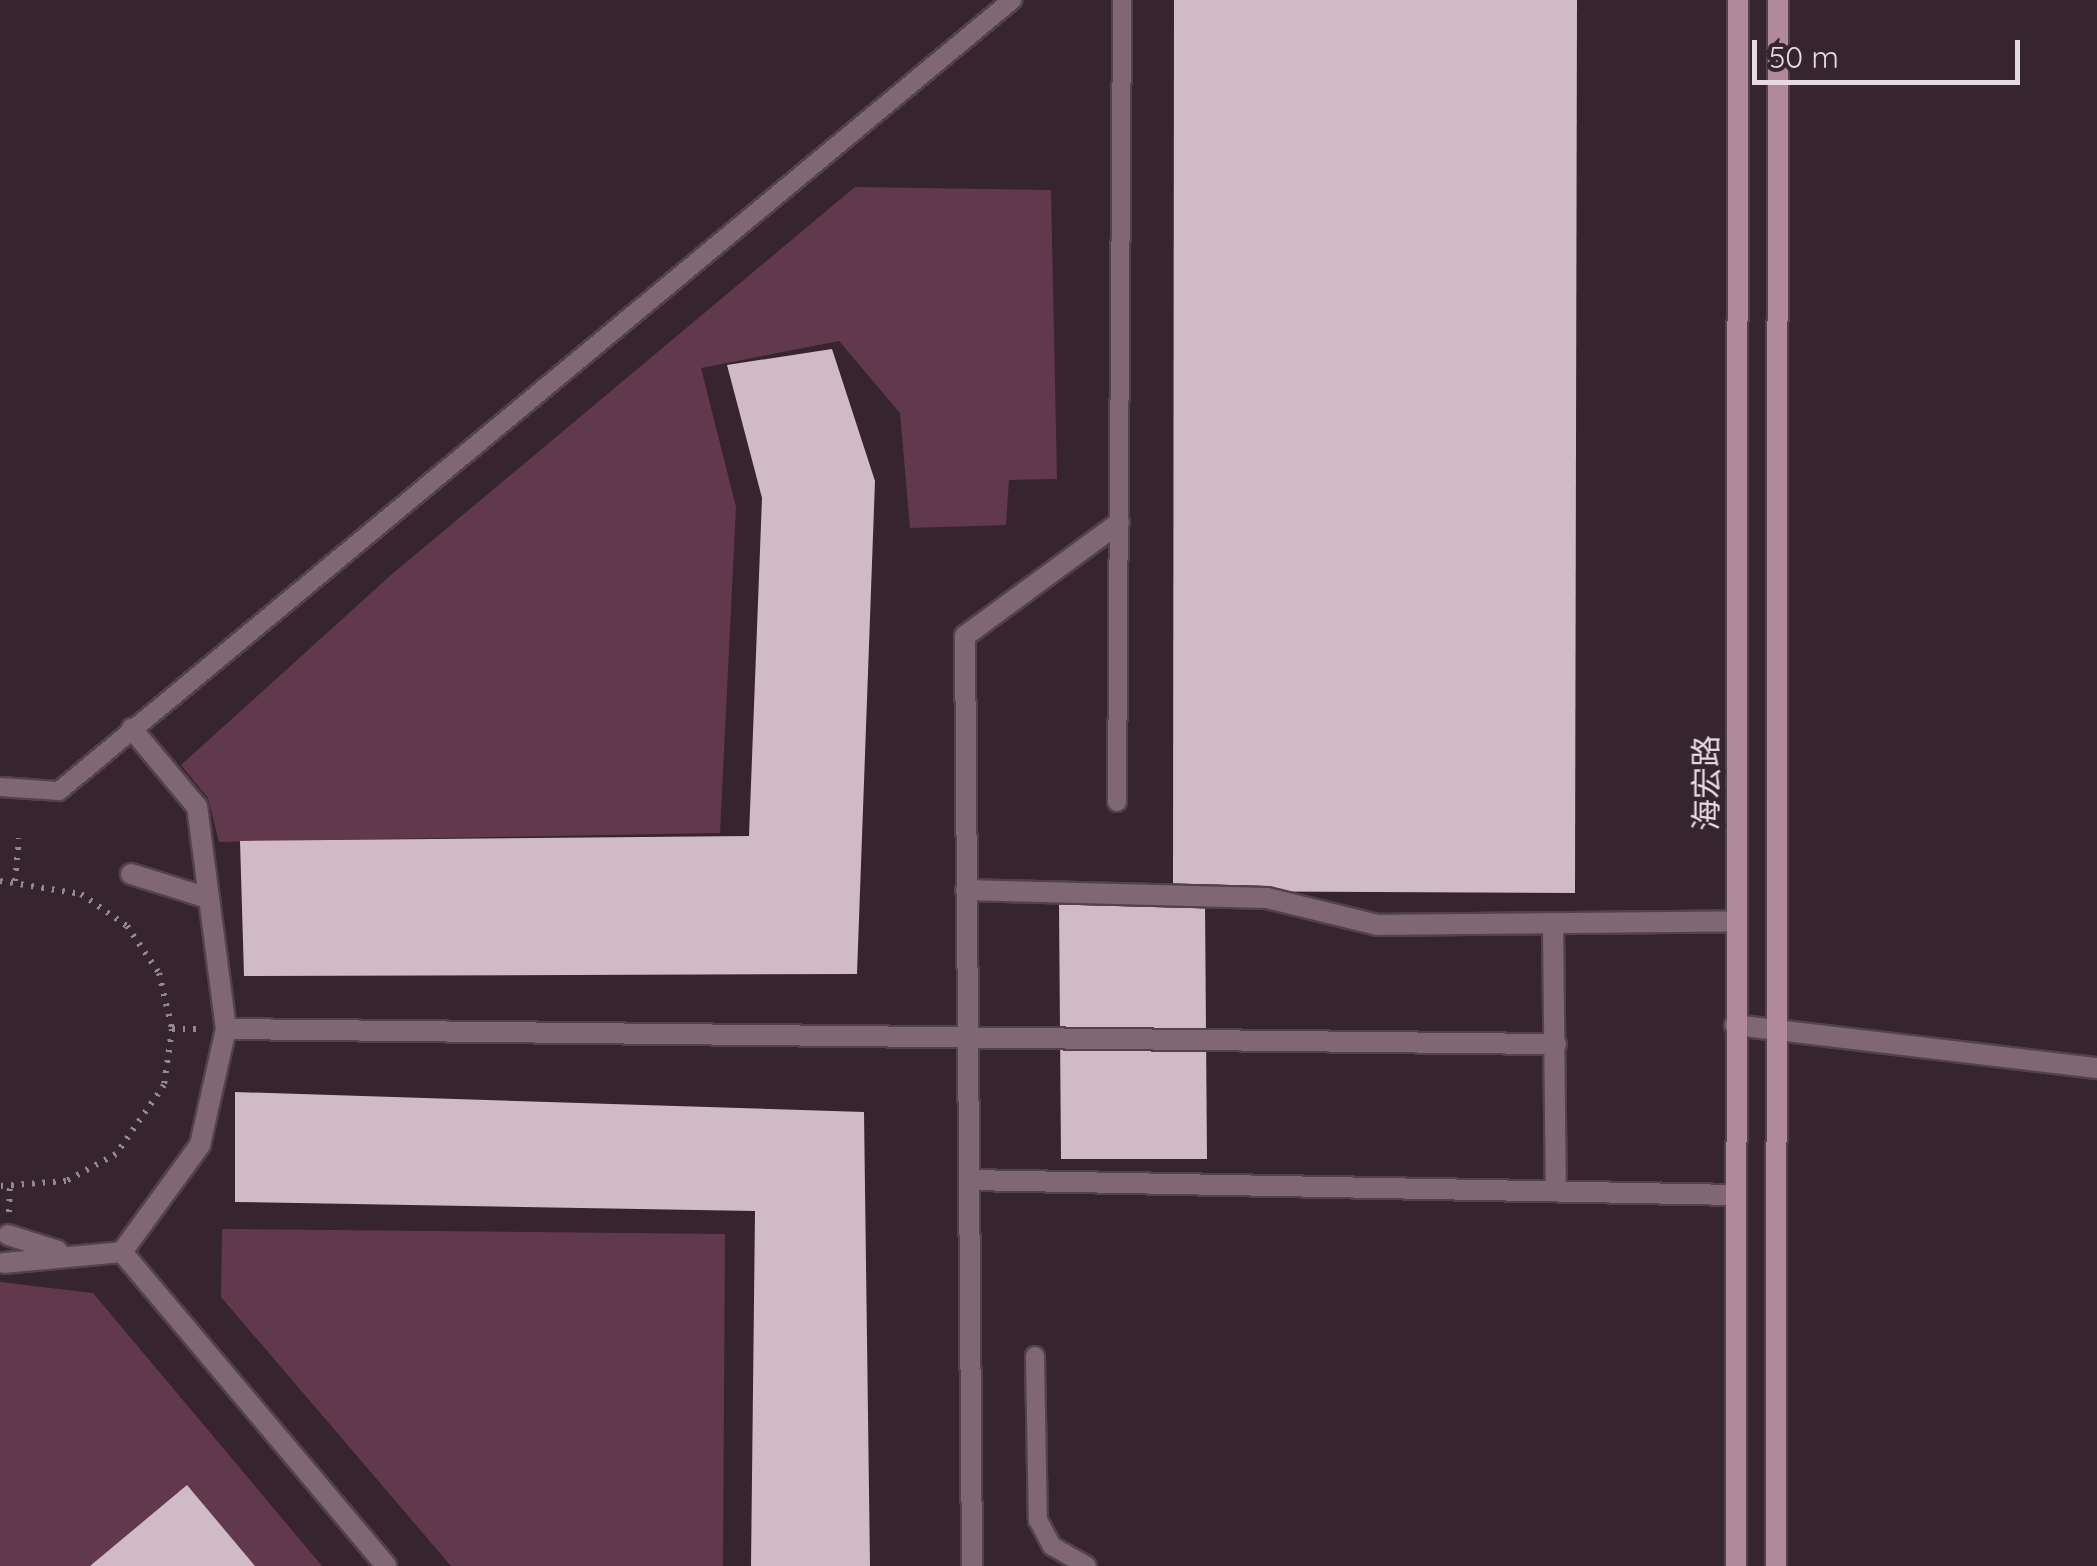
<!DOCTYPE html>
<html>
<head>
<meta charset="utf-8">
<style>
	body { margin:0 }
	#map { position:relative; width:2097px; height:1566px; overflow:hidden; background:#36252d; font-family:Quicksand,"Noto Sans SC",sans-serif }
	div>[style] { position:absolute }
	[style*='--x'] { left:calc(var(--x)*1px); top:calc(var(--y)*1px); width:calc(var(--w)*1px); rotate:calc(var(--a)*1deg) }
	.green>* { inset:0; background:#62384d }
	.building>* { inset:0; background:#d0bac4 }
	.path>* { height:6px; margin-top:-3px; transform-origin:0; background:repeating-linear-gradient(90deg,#95878e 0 2.5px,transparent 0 10.5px) }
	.roads { filter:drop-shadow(2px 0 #524249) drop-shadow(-2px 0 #524249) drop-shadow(0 2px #524249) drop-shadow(0 -2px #524249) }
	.lane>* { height:18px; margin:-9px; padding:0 9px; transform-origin:9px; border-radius:9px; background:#806873 }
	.street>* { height:20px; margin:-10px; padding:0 10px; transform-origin:10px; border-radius:10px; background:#806873 }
	.secondary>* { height:20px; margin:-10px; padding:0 10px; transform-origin:10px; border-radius:10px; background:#b08a9b }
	span { translate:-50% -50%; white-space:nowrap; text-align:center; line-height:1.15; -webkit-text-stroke:10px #36252d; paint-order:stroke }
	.street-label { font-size:32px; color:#e5dadf }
	.scale { position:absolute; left:1752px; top:40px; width:268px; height:45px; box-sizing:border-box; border:5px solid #e5dadf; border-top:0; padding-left:12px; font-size:30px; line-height:35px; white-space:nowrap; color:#e5dadf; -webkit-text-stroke:8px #36252d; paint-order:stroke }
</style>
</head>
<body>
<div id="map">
	<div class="green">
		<div style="clip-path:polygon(855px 187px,1051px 190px,1057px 479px,1009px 480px,1006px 525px,910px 528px,900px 413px,839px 341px,701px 368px,736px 507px,720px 833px,219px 842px,208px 798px,181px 765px,391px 575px)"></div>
		<div style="clip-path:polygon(222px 1229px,725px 1234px,723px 1566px,451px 1566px,221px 1297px)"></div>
		<div style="clip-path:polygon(0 1282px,93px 1293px,322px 1566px,0 1566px)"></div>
	</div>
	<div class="building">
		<div style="clip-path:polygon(1174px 0,1577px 0,1575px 893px,1173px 891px)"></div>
		<div style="clip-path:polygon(832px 349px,875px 481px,857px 974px,244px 976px,240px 841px,749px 836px,762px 498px,727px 365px)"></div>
		<div style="clip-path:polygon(1059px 903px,1205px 903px,1207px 1159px,1061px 1159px)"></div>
		<div style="clip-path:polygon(235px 1092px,864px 1112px,870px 1566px,751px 1566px,755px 1211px,235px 1202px)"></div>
		<div style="clip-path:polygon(187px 1485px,255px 1566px,90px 1566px)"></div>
	</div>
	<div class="path">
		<div style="--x:0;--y:881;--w:82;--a:9.1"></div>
		<div style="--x:81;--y:894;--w:56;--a:34.8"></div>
		<div style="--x:127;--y:926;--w:57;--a:55.8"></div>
		<div style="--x:159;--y:973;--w:57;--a:76.9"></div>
		<div style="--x:172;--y:1029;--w:57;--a:98.1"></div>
		<div style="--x:164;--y:1085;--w:84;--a:124.8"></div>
		<div style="--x:116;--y:1154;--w:57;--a:151.6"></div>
		<div style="--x:66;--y:1181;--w:66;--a:175.7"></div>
		<div style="--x:15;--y:881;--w:43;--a:-84.7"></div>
		<div style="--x:172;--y:1029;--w:29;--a:0"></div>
		<div style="--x:9;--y:1212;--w:24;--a:-88"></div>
	</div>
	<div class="roads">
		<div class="lane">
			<div style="--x:0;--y:787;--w:59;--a:3.9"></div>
			<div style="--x:59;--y:791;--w:1239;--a:-39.69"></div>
			<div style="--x:1117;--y:802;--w:802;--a:-89.64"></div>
			<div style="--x:1035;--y:1356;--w:164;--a:89"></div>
			<div style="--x:1038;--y:1520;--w:30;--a:62"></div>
			<div style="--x:1052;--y:1546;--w:40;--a:29.7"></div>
		</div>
		<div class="street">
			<div style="--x:131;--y:874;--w:77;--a:17.3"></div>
			<div style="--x:966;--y:890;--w:301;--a:1.5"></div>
			<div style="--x:1267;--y:898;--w:114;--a:13.7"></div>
			<div style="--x:1378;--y:925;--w:358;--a:-0.6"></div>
			<div style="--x:1553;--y:923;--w:268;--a:89.4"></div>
			<div style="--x:1735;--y:1025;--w:365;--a:6.8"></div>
			<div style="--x:226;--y:1029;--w:1330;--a:0.65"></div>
			<div style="--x:969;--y:1180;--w:766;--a:1.12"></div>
			<div style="--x:8;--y:1235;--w:52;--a:17.7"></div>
			<div style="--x:122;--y:1252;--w:132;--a:-53.9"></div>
			<div style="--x:200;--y:1145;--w:119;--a:-77.4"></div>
			<div style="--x:226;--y:1029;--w:224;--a:-97.4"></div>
			<div style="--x:197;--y:807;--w:102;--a:-129.8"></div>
			<div style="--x:4;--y:1263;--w:119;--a:-5.3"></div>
			<div style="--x:122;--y:1252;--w:410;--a:49.9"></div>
			<div style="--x:972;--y:1566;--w:930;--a:-90.43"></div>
			<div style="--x:965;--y:636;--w:191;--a:-36.3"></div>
		</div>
		<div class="secondary">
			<div style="--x:1736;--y:1566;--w:1566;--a:-89.93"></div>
			<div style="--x:1776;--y:1566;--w:1566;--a:-89.93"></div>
		</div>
	</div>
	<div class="street-label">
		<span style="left:1706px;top:783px;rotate:-90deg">海宏路</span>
	</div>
	<div class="scale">50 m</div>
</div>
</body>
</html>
